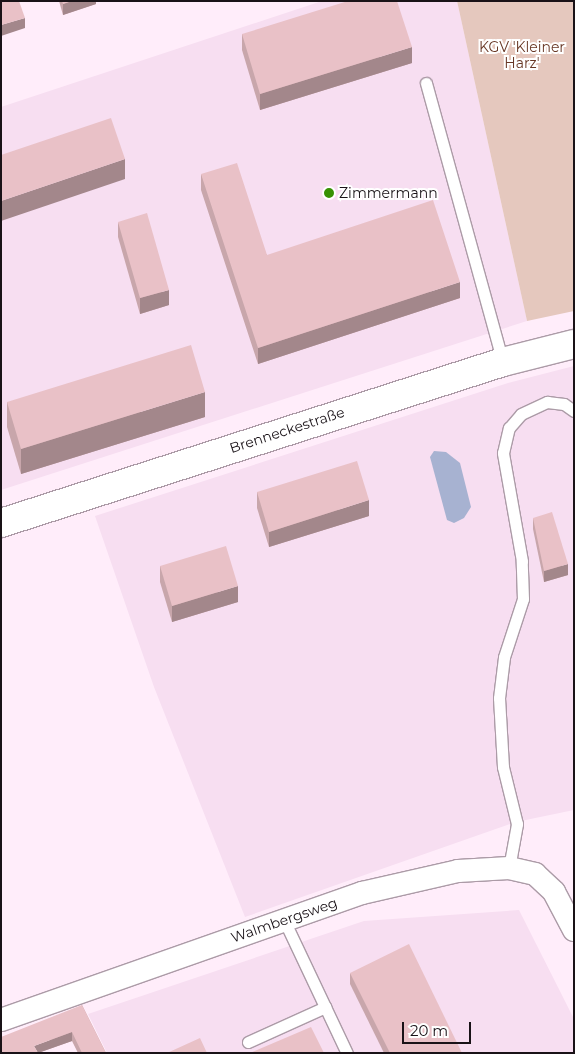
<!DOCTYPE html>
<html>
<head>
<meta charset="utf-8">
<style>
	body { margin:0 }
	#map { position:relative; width:575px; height:1054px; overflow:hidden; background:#ffedfa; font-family:Montserrat,sans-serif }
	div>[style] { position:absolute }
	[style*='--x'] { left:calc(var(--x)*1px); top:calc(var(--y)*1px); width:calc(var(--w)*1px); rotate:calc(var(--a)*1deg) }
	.built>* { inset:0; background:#f7def1 }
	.green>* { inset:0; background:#e5c8be }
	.water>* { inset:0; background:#a7b2d1 }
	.roads { filter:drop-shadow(1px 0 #ac9ba7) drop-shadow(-1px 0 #ac9ba7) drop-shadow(0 1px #ac9ba7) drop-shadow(0 -1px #ac9ba7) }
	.service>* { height:11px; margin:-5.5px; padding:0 5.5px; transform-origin:5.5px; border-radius:5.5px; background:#fff }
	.minor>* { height:22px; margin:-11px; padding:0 11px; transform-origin:11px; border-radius:11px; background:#fff }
	.secondary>* { height:28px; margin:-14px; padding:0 14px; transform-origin:14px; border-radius:14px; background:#fff }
	.wall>* { inset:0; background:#c8a6ab }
	.shaded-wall>* { inset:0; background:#a3878b }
	.building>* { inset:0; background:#e9c1c7 }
	.dots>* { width:14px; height:14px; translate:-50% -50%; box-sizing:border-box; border:2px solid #fff; border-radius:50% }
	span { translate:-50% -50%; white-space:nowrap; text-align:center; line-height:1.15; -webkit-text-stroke:4px #fff; paint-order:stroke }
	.park-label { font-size:14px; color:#683725 }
	.poi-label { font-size:14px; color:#191217 }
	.left { translate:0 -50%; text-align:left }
	.street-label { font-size:14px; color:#191217 }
	.frame { position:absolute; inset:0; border:2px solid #191217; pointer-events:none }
	.scale { position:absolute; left:402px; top:1022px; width:69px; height:22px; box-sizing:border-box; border:2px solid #191217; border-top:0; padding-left:6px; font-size:15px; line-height:18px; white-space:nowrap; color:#191217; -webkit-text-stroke:4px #fff; paint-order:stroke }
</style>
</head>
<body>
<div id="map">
	<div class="built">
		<div style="clip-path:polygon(322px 1px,457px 1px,527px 321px,1px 490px,1px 107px)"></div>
		<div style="clip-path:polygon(574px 366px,574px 810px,516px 822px,245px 917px,154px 687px,95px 516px,508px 383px)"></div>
		<div style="clip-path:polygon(519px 910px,574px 1019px,574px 1053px,107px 1053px,88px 1014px,364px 921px)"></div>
	</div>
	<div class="green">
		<div style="clip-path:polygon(457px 1px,574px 1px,574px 311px,527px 321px)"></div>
	</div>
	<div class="water">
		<div style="clip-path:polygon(434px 451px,446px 452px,460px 463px,471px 507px,464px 518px,454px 523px,447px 520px,430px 457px)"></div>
	</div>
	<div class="roads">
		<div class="service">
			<div style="--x:426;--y:83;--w:289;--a:74.6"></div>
			<div style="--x:509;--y:868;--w:45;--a:-79.7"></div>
			<div style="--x:517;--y:824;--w:59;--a:-103.8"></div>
			<div style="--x:503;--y:767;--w:69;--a:-93.3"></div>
			<div style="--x:499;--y:698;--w:41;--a:-83"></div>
			<div style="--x:504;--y:657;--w:61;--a:-71.9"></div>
			<div style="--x:523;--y:599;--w:38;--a:-92"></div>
			<div style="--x:522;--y:561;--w:110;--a:-100"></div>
			<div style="--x:503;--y:453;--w:26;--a:-77"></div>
			<div style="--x:509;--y:428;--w:18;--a:-49"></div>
			<div style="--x:521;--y:414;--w:29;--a:-25"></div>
			<div style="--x:547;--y:402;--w:17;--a:7"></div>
			<div style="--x:564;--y:404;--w:12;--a:35"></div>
			<div style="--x:284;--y:920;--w:147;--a:64.7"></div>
			<div style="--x:248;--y:1042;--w:85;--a:-24.4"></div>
		</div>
		<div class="minor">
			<div style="--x:1;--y:1020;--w:383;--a:-19.4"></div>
			<div style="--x:362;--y:893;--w:98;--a:-12.9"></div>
			<div style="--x:458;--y:871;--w:51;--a:-3.4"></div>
			<div style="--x:509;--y:868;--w:27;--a:13"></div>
			<div style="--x:535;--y:874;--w:26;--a:43"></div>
			<div style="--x:554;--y:892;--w:43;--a:62.2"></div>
		</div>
		<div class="secondary">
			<div style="--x:1;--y:523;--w:527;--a:-17.78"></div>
			<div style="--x:503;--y:362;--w:73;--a:-14.2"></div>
		</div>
	</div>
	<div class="wall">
		<div style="clip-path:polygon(59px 1px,96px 1px,96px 4px,63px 15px)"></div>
		<div style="clip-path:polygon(242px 34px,412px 63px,260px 110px,242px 50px)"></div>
		<div style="clip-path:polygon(201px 174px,267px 255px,460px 298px,258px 364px,201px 190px)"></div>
		<div style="clip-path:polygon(118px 222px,169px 305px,140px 314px,118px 237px)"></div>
		<div style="clip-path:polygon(7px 402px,205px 417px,21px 474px,7px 427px)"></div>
		<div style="clip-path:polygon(257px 492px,369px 516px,269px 547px,257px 508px)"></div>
		<div style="clip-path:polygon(533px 518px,568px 575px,544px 582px,533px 529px)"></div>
		<div style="clip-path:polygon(160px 566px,238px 602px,172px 622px,160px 582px)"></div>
		<div style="clip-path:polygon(350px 973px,462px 1053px,384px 1053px,350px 984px)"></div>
		<div style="clip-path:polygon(82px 1005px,106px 1053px,78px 1053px,72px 1041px,38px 1053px)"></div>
	</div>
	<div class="shaded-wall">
		<div style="clip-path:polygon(72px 1px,96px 1px,96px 4px,63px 15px,63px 4px)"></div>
		<div style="clip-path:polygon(25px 18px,25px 28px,1px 36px,1px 25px)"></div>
		<div style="clip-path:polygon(412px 47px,412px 63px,260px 110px,260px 94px)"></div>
		<div style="clip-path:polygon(125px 159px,125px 179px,1px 221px,1px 201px)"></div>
		<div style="clip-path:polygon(460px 282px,460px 298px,258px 364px,258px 348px)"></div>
		<div style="clip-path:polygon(169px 290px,169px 305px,140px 314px,140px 298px)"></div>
		<div style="clip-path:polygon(205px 392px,205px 417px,21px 474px,21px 449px)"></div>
		<div style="clip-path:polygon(369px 500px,369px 516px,269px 547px,269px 532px)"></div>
		<div style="clip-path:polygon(568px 564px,568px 575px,544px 582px,544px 571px)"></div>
		<div style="clip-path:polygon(238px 586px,238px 602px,172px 622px,172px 606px)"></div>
		<div style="clip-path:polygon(72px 1032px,72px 1041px,38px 1053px,34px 1046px)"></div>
	</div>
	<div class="building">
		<div style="clip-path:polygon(1px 1px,19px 1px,25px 18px,1px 25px)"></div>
		<div style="clip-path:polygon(62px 1px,72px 1px,63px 4px)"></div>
		<div style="clip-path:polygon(348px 1px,397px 1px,412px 47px,260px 94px,242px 34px)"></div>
		<div style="clip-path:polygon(111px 118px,125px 159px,1px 201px,1px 155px)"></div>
		<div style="clip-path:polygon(237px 163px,267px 255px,433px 200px,460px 282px,258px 348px,201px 174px)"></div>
		<div style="clip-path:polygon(147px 213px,169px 290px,140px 298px,118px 222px)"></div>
		<div style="clip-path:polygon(191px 345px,205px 392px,21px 449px,7px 402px)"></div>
		<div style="clip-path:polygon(357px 461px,369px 500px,269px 532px,257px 492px)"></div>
		<div style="clip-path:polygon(552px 512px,568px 564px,544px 571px,533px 518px)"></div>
		<div style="clip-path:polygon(226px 546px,238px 586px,172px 606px,160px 566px)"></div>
		<div style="clip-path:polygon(409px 944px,462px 1053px,390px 1053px,350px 973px)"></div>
		<div style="clip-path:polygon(82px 1005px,106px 1053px,82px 1053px,72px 1032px,34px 1046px,38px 1053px,1px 1053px,1px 1037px)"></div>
		<div style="clip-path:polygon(311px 1027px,324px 1053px,250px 1053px)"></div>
		<div style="clip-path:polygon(200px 1038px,207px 1053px,208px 1053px,167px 1053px)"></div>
	</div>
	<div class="dots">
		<div style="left:329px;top:193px;background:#379103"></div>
	</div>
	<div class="park-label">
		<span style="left:522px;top:55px">KGV 'Kleiner<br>Harz'</span>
	</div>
	<div class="poi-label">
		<span class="left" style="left:339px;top:193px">Zimmermann</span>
	</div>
	<div class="street-label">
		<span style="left:287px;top:430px;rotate:-18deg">Brenneckestraße</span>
		<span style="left:284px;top:920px;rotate:-19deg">Walmbergsweg</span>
	</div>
	<div class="frame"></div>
	<div class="scale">20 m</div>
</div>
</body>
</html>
